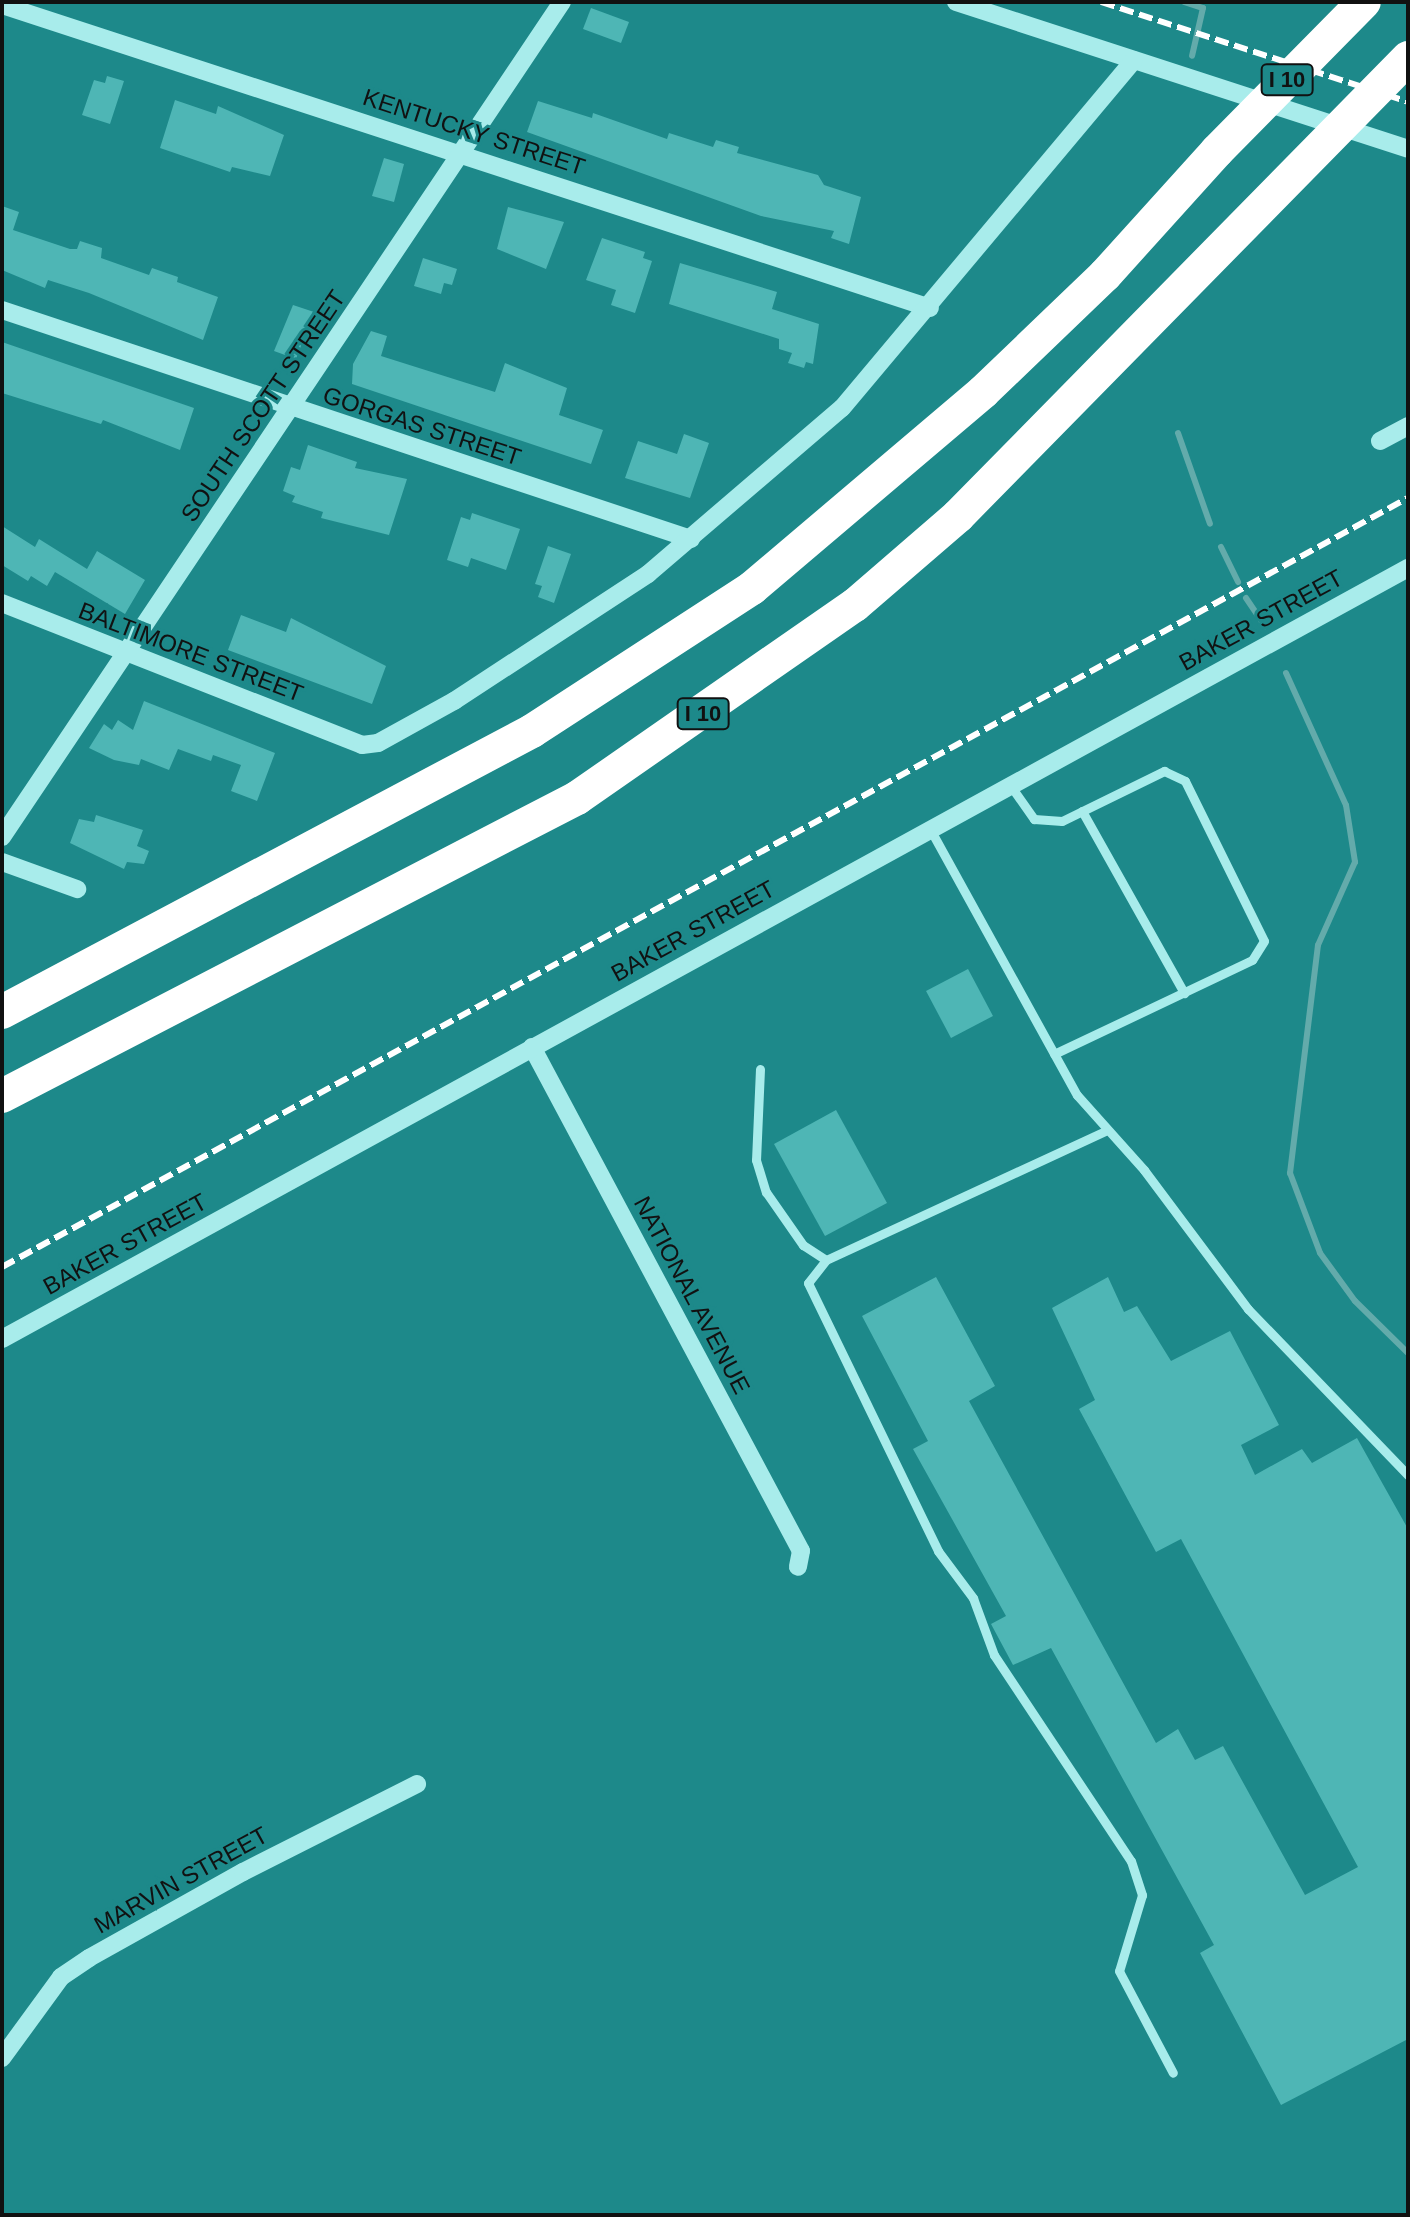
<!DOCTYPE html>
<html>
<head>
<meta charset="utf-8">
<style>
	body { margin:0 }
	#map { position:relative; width:1410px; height:2217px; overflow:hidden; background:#1d898a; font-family:Arial,sans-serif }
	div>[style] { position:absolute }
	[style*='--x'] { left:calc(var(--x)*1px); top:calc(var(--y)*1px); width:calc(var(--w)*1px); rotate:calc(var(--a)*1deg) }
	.stream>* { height:6px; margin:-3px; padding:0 3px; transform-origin:3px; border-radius:3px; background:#63abab }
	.building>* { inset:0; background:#4eb6b5 }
	.service>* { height:9px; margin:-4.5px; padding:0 4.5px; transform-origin:4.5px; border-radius:4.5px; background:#a8eceb }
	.minor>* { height:18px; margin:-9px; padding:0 9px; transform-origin:9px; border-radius:9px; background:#a8eceb }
	.motorway>* { height:34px; margin:-17px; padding:0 17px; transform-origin:17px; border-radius:17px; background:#fff }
	.rail>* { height:6px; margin-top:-3px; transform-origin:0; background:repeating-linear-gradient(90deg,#fff 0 14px,transparent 0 20px) }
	span { translate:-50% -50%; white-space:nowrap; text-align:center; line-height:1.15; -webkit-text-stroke:6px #1d898a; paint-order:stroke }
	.shield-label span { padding:2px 6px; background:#1d898a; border:2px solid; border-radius:6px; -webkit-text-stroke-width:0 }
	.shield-label { font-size:22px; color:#111; font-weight:700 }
	.street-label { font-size:24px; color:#111 }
	.frame { position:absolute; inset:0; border:4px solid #111; pointer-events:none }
</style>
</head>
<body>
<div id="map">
	<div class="stream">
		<div style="--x:1184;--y:2;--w:20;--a:18"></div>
		<div style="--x:1203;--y:8;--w:49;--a:102.9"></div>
		<div style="--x:1178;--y:433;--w:96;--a:70.6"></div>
		<div style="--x:1221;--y:547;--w:39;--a:64"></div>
		<div style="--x:1246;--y:598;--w:34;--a:56"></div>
		<div style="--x:1286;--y:673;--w:145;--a:65.6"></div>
		<div style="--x:1346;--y:805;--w:58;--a:81"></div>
		<div style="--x:1355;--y:862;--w:91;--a:114"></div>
		<div style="--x:1318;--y:945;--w:230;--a:97"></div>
		<div style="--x:1290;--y:1173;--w:85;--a:69.4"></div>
		<div style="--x:1320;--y:1253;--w:59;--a:53.9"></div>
		<div style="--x:1355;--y:1301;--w:74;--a:44.5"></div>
	</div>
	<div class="building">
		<div style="clip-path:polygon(591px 8px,629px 22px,621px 43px,583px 29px)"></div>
		<div style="clip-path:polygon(107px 76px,124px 81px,110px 124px,82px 115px,94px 80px,105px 83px)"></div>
		<div style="clip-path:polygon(175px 100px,216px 114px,218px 106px,284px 135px,270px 176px,232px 167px,230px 172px,160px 148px)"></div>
		<div style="clip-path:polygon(538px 101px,592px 118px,593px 113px,667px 139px,669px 133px,713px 147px,716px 140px,739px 147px,737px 153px,818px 175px,824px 185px,861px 197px,849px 244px,831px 238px,834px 231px,761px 216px,527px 132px)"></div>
		<div style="clip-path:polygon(384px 158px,404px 164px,394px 202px,372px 196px)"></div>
		<div style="clip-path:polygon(2px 206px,19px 212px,13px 230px,70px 249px,77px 249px,80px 241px,102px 248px,101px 258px,149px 275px,152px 268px,178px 277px,177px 282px,218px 297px,203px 340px,89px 293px,48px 280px,45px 288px,2px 270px)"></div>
		<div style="clip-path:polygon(508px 207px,564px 222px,546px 269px,497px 249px)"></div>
		<div style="clip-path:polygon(602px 238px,645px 252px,643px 258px,652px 261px,635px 313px,611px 305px,616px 290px,586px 280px)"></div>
		<div style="clip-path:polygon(423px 258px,457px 269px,452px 285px,444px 283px,441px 294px,414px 286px)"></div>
		<div style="clip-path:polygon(680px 263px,777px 292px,772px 309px,819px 324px,813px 364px,806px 362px,804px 368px,788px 363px,792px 353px,779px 349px,779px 339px,669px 304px)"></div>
		<div style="clip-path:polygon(293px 305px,314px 312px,296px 359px,274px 351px)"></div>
		<div style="clip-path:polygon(371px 331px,387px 336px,381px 356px,495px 392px,505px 363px,567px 388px,559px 415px,603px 430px,591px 464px,352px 384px,353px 364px)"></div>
		<div style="clip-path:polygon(2px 342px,194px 408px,180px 450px,103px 420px,101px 424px,2px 393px)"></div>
		<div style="clip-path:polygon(684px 434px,709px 443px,690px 498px,625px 478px,638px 441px,677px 454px)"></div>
		<div style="clip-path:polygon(308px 445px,357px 462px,355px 468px,407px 479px,389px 535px,321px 518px,323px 512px,292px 502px,295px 496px,283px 491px,291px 467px,300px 470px)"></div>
		<div style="clip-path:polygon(472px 513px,520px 529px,506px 570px,471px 558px,468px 567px,447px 560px,461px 517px,470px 520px)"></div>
		<div style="clip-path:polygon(2px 526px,35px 547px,39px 539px,87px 569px,97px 551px,145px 580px,125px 614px,55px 572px,47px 586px,31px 576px,28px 581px,2px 565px)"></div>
		<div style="clip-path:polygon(548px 546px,571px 554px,554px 603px,538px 597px,542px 586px,535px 584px)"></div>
		<div style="clip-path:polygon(241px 615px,286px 632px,291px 618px,386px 666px,372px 704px,228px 650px)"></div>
		<div style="clip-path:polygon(144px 701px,275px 753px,257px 801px,231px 791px,241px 765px,213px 755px,211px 761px,178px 749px,169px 770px,141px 759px,139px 765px,114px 760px,89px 748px,104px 724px,112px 730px,118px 720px,133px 730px)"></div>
		<div style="clip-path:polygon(96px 815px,143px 830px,137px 846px,149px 851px,144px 864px,127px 862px,124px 869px,70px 843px,79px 819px,94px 822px)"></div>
		<div style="clip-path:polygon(968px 969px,993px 1016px,951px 1038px,926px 991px)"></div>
		<div style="clip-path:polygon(836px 1110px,887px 1203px,825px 1236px,774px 1144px)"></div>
		<div style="clip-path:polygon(936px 1277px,995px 1386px,969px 1401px,1156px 1743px,1178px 1729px,1195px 1760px,1223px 1746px,1305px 1895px,1358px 1867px,1181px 1539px,1156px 1552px,1079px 1409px,1095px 1400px,1052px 1308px,1108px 1277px,1124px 1312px,1137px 1306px,1171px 1361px,1230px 1331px,1279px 1425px,1241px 1445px,1255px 1475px,1302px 1449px,1312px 1463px,1357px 1438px,1408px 1529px,1408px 2039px,1281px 2105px,1200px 1953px,1214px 1945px,1051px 1648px,1013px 1665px,991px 1624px,1006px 1616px,913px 1449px,928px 1441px,862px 1316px)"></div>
	</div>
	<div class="service">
		<div style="--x:1010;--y:785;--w:42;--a:54.8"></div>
		<div style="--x:1034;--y:819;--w:28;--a:4"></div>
		<div style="--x:1062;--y:821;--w:114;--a:-26.1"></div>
		<div style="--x:1164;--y:771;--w:23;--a:25"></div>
		<div style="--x:1185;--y:781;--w:178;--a:63.7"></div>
		<div style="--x:1264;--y:941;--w:22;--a:122"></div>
		<div style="--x:1252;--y:960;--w:219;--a:154.6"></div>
		<div style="--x:1082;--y:811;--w:209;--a:60.7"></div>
		<div style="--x:930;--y:829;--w:304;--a:61.1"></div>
		<div style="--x:1077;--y:1095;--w:101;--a:48.2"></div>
		<div style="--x:1144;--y:1170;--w:174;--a:53.2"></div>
		<div style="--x:1248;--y:1309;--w:231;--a:46.1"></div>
		<div style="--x:760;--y:1069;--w:91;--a:92.5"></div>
		<div style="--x:756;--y:1160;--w:34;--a:73"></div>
		<div style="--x:766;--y:1192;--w:65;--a:55.1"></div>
		<div style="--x:803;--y:1245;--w:27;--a:33"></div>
		<div style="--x:826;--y:1260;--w:307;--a:-24.8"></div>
		<div style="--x:826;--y:1260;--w:29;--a:128"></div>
		<div style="--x:808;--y:1283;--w:298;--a:64.1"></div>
		<div style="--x:938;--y:1551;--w:59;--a:53.3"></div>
		<div style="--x:973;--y:1598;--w:61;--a:69.8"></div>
		<div style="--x:994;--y:1655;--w:247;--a:56.4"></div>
		<div style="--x:1131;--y:1861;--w:36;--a:72"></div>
		<div style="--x:1142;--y:1895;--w:79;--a:106.8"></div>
		<div style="--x:1119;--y:1971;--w:115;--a:62.1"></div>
	</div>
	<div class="minor">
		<div style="--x:956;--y:2;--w:475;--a:18"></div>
		<div style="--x:2;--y:5;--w:976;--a:18.08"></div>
		<div style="--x:2;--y:310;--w:726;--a:18.39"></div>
		<div style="--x:1380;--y:441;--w:32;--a:-28"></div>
		<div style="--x:2;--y:603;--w:387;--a:21.5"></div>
		<div style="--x:362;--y:745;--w:16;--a:-7"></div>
		<div style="--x:378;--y:743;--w:87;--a:-28.9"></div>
		<div style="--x:454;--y:701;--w:232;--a:-33.2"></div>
		<div style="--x:648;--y:574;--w:255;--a:-40.6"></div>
		<div style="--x:842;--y:408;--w:454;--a:-50"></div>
		<div style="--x:2;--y:837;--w:1005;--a:-56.15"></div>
		<div style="--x:2;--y:862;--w:80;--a:19.8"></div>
		<div style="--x:532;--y:1047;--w:571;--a:61.91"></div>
		<div style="--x:801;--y:1551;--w:16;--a:101"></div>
		<div style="--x:2;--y:1339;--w:1604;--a:-28.74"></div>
		<div style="--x:2;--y:2058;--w:100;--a:-53.9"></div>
		<div style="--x:61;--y:1977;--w:34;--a:-34"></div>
		<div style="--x:89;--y:1958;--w:176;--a:-29.2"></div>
		<div style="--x:243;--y:1872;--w:195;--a:-26.8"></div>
	</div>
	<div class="motorway">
		<div style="--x:2;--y:1012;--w:600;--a:-27.93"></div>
		<div style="--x:532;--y:731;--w:262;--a:-33"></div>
		<div style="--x:752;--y:588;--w:303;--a:-40.3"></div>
		<div style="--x:983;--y:392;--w:169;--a:-43.8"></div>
		<div style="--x:1105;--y:275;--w:167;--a:-47.9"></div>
		<div style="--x:1217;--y:151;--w:209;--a:-45.4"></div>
		<div style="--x:2;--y:1096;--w:648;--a:-27.4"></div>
		<div style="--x:577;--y:798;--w:338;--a:-34.8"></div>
		<div style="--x:855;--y:605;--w:136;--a:-40.8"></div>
		<div style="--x:958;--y:516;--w:642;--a:-45.5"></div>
	</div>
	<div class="rail">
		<div style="--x:1101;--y:2;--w:323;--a:18"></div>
		<div style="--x:2;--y:1267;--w:1603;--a:-28.68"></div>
	</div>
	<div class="shield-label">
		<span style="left:1287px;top:80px">I 10</span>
		<span style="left:703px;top:714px">I 10</span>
	</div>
	<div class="street-label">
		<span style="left:474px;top:132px;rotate:18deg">KENTUCKY STREET</span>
		<span style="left:263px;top:406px;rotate:-56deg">SOUTH SCOTT STREET</span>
		<span style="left:422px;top:426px;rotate:18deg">GORGAS STREET</span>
		<span style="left:1261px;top:620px;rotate:-29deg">BAKER STREET</span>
		<span style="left:191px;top:652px;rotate:21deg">BALTIMORE STREET</span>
		<span style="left:693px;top:931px;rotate:-29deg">BAKER STREET</span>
		<span style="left:125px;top:1244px;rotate:-29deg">BAKER STREET</span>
		<span style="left:692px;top:1295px;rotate:62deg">NATIONAL AVENUE</span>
		<span style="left:181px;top:1880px;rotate:-29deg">MARVIN STREET</span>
	</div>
	<div class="frame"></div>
</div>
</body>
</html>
